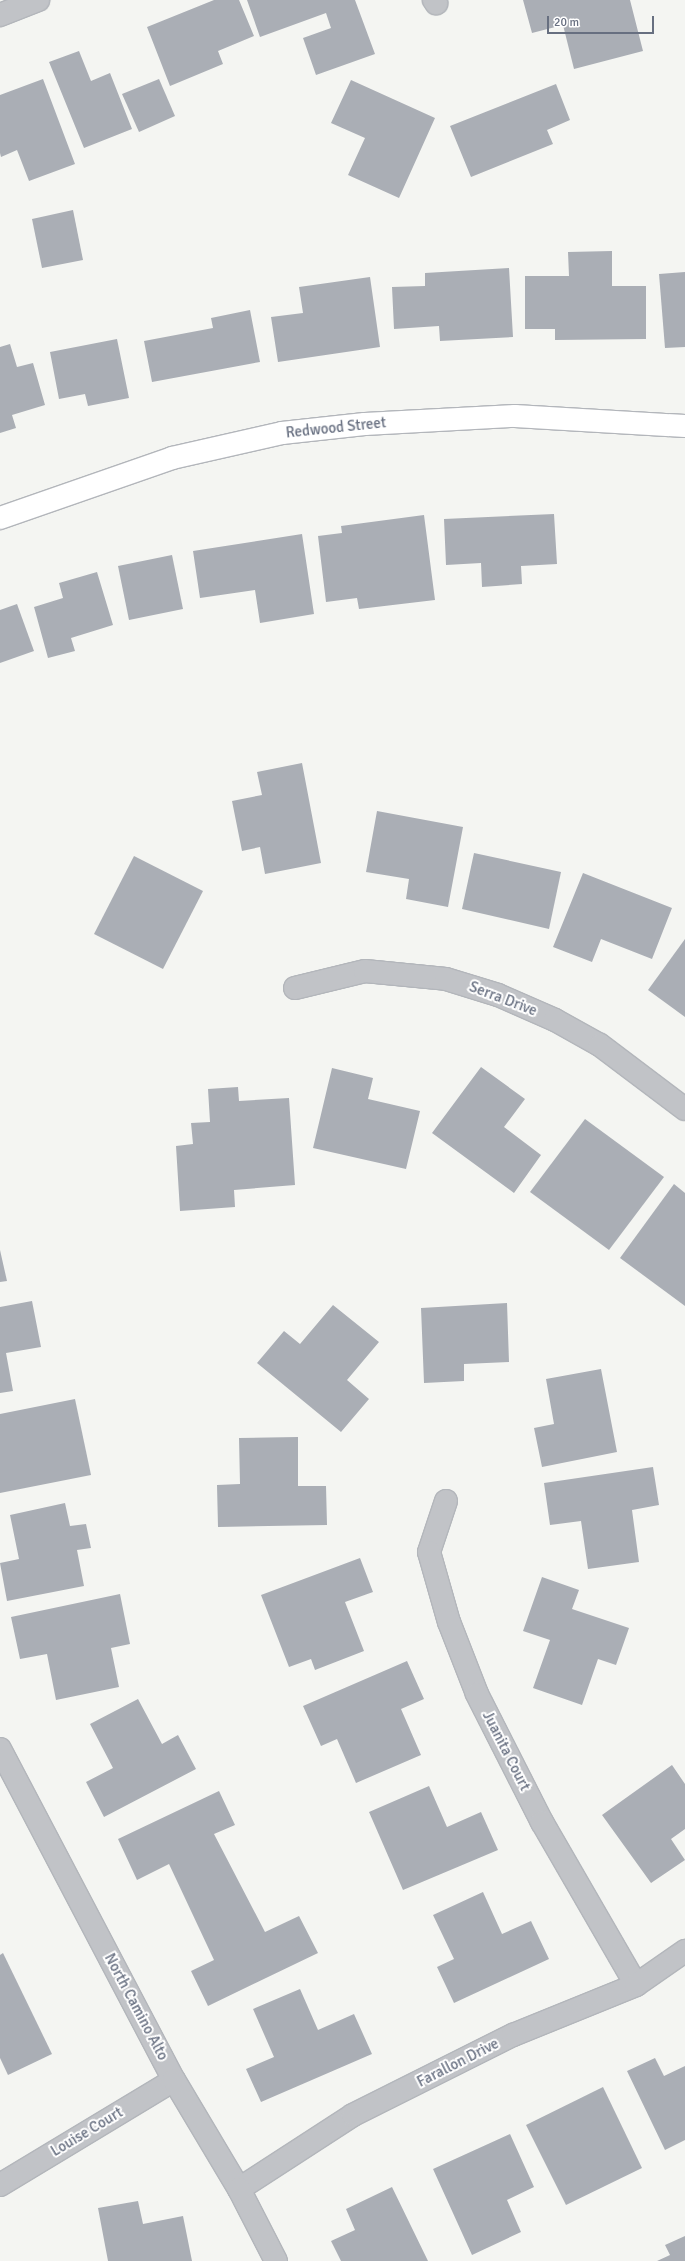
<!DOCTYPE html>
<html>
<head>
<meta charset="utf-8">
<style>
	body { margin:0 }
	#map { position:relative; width:685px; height:2261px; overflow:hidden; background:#f4f5f2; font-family:Signika,sans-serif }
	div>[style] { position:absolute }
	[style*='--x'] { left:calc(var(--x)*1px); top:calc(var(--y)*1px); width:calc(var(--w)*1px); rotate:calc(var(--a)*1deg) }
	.building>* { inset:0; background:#aaaeb5 }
	.roads { filter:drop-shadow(1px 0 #b3b6bb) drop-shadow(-1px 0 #b3b6bb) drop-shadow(0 1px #b3b6bb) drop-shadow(0 -1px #b3b6bb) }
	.minor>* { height:22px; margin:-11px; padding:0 11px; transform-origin:11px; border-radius:11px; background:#c1c3c7 }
	.tertiary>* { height:22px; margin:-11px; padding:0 11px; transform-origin:11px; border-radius:11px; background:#c1c3c7 }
	.secondary>* { height:22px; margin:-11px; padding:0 11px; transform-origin:11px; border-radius:11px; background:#fff }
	span { translate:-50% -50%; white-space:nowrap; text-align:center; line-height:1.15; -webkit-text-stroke:4px #fff; paint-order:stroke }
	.street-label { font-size:15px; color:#676f80 }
	.scale { position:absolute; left:547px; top:16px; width:107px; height:18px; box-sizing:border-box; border:2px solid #676f80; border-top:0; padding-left:5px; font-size:12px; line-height:14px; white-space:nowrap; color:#676f80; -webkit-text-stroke:3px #fff; paint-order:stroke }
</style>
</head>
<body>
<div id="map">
	<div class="building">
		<div style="clip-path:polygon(214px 0,239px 0,254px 36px,218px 51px,223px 64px,170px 86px,147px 27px)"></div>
		<div style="clip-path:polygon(247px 0,355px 0,375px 54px,316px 75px,303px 38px,331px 28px,326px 13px,260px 37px)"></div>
		<div style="clip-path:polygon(523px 0,630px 0,643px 51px,574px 69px,563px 25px,532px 33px)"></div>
		<div style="clip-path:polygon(79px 51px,91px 81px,110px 73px,132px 129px,84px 148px,49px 62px)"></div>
		<div style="clip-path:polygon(43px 79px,75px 164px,29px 181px,17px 150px,1px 157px,0 153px,0 95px)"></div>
		<div style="clip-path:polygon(159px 79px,175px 116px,139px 132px,122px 94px)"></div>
		<div style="clip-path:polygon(351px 80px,435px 118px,399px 198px,348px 175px,365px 138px,331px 123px)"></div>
		<div style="clip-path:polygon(556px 84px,570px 120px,547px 130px,553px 144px,471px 177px,450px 126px)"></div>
		<div style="clip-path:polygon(73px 210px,83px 260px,42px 268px,32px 219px)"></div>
		<div style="clip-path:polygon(612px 251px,612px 286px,646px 286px,646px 339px,555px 340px,555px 329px,525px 329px,525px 276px,569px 276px,568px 252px)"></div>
		<div style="clip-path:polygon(509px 268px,513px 337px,440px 341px,439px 326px,394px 329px,392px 287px,425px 286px,425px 273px)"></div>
		<div style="clip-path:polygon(685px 272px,685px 347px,665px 348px,659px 274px)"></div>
		<div style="clip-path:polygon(370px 277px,380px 347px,278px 362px,271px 317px,303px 313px,299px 287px)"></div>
		<div style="clip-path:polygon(250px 310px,260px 362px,152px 382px,144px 341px,213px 328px,211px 318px)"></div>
		<div style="clip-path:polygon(117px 339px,129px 398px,88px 406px,85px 394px,59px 399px,50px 352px)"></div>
		<div style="clip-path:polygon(10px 344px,17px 367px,33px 363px,45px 405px,12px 415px,16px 428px,0 433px,0 347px)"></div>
		<div style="clip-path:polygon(554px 514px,557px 564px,521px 566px,522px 584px,482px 587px,481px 563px,446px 565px,444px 519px)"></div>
		<div style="clip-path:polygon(424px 515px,435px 600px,359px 609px,357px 598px,326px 602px,318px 536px,342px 533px,341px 526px)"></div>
		<div style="clip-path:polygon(302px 534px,314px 614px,260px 623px,255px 590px,200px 598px,193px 551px)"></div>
		<div style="clip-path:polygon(172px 555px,183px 609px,129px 620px,118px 566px)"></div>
		<div style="clip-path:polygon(97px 572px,113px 625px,71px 638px,75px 651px,48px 658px,34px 607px,63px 598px,59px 583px)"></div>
		<div style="clip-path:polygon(17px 604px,34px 651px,0 663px,0 610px)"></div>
		<div style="clip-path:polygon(302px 763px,321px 863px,265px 874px,260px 847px,242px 851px,232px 801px,262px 795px,257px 772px)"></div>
		<div style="clip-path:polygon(377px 811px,463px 827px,448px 907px,406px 899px,409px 879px,366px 872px)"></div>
		<div style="clip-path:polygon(474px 853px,561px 872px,549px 929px,462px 909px)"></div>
		<div style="clip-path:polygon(134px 856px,203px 891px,163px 969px,94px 934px)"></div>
		<div style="clip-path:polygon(583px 873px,672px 908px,652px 959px,601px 939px,592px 962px,553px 947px)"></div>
		<div style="clip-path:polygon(685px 939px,685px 1017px,648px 990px)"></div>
		<div style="clip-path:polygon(481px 1067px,525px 1099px,504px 1127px,541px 1155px,514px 1193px,432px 1133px)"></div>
		<div style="clip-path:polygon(332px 1068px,373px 1078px,368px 1099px,420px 1111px,406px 1169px,313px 1148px)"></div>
		<div style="clip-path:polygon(238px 1087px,239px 1101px,289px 1098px,295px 1185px,234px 1190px,235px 1207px,180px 1211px,176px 1146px,193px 1144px,191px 1123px,210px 1122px,208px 1089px)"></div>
		<div style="clip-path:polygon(585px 1119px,664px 1177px,609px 1250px,530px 1192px)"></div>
		<div style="clip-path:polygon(674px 1184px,685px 1193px,685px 1306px,620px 1258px)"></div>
		<div style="clip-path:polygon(0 1250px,7px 1281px,0 1282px)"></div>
		<div style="clip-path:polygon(32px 1301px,41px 1347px,6px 1353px,13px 1391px,0 1393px,0 1307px)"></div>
		<div style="clip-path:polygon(507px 1303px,509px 1362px,464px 1364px,464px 1381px,424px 1383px,421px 1308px)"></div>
		<div style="clip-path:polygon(333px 1305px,379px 1342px,347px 1380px,369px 1399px,341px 1432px,257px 1363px,284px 1331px,300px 1344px)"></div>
		<div style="clip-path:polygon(601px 1369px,617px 1452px,542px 1467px,534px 1428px,554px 1424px,546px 1379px)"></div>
		<div style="clip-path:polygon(75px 1399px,91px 1475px,0 1493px,0 1414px)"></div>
		<div style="clip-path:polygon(298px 1437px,298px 1486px,326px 1486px,327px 1525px,218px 1527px,217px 1485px,240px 1484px,239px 1438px)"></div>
		<div style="clip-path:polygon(653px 1467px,659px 1505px,632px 1510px,639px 1562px,588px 1569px,581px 1521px,550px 1525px,544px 1483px)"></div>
		<div style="clip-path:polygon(65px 1503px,70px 1526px,86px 1524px,91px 1548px,77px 1550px,84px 1586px,7px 1601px,0 1563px,19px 1559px,10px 1515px)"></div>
		<div style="clip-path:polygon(360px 1558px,373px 1592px,345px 1602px,364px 1651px,315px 1670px,311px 1659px,289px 1667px,261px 1595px)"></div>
		<div style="clip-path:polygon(542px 1577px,579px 1590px,572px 1609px,629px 1628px,616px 1665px,598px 1659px,582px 1705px,533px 1688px,550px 1640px,523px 1631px)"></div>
		<div style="clip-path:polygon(120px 1594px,130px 1644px,111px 1648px,119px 1687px,56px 1700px,47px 1654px,20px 1659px,11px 1617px)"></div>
		<div style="clip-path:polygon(407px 1661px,424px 1699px,401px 1709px,421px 1755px,356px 1783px,337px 1739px,321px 1746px,303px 1706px)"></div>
		<div style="clip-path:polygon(138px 1699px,162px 1744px,178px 1735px,196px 1769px,104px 1817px,86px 1782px,113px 1768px,90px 1724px)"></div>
		<div style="clip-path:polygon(672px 1765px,685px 1784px,685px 1829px,671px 1839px,685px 1860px,651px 1883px,602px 1815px)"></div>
		<div style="clip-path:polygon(429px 1786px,447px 1827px,481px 1812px,498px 1850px,403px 1890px,369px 1812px)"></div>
		<div style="clip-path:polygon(219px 1791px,235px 1825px,214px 1834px,265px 1932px,299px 1916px,318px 1953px,208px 2006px,191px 1971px,214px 1960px,169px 1864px,137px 1880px,118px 1839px)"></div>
		<div style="clip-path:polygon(483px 1892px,502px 1934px,531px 1921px,549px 1959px,454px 2003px,437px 1967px,454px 1959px,433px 1915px)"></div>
		<div style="clip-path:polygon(3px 1953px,52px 2054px,8px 2075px,0 2058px,0 1955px)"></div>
		<div style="clip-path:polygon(300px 1989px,318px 2030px,354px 2014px,372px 2054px,261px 2102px,246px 2069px,274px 2057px,253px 2009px)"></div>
		<div style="clip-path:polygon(655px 2058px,664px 2076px,685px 2066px,685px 2140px,665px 2150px,627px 2071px)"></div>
		<div style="clip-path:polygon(603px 2087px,642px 2168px,566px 2205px,526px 2125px)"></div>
		<div style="clip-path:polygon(510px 2134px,534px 2187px,507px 2200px,521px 2232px,472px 2255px,433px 2169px)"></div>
		<div style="clip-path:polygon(392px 2187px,428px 2261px,341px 2261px,331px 2241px,355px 2230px,346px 2209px)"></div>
		<div style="clip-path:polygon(138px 2201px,143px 2224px,183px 2216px,192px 2261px,108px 2261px,98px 2208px)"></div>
		<div style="clip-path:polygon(685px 2236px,685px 2261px,657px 2261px,670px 2255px,665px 2245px)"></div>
	</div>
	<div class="roads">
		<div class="minor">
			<div style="--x:434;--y:0;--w:4;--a:56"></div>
			<div style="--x:0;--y:15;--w:41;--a:-21.5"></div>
			<div style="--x:295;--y:988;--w:72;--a:-13.7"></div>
			<div style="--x:365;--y:971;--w:81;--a:5.6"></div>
			<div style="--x:446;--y:979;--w:54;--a:17.1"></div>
			<div style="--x:498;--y:995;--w:62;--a:23.7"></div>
			<div style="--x:555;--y:1020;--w:51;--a:29.1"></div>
			<div style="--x:600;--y:1045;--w:106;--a:37"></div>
			<div style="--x:446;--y:1501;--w:54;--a:108.4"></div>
			<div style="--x:429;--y:1552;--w:73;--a:74.1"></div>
			<div style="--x:449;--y:1622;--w:77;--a:68.7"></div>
			<div style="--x:477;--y:1694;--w:144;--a:63.1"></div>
			<div style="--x:542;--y:1822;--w:188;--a:60"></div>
			<div style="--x:0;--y:2185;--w:203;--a:-31.1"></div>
			<div style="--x:239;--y:2189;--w:136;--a:-33"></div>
			<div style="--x:353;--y:2115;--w:179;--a:-26.6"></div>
			<div style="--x:513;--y:2035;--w:133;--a:-22.1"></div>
			<div style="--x:636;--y:1985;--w:60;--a:-34.8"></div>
		</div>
		<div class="tertiary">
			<div style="--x:0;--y:1749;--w:374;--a:62.3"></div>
			<div style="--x:174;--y:2080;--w:127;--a:59.2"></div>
			<div style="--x:239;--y:2189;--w:81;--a:62.8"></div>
		</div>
		<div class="secondary">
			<div style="--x:0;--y:518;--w:182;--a:-19.2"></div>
			<div style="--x:172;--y:458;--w:113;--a:-12.8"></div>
			<div style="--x:282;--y:433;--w:83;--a:-6.2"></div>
			<div style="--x:365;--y:424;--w:150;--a:-3.1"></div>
			<div style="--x:515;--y:416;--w:170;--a:3.4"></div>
		</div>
	</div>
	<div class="street-label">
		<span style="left:336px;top:428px;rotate:-6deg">Redwood Street</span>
		<span style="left:503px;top:999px;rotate:21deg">Serra Drive</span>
		<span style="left:506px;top:1751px;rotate:63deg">Juanita Court</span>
		<span style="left:136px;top:2007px;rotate:62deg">North Camino Alto</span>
		<span style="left:458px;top:2063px;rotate:-27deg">Farallon Drive</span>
		<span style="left:87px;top:2132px;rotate:-31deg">Louise Court</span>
	</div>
	<div class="scale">20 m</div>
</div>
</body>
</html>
